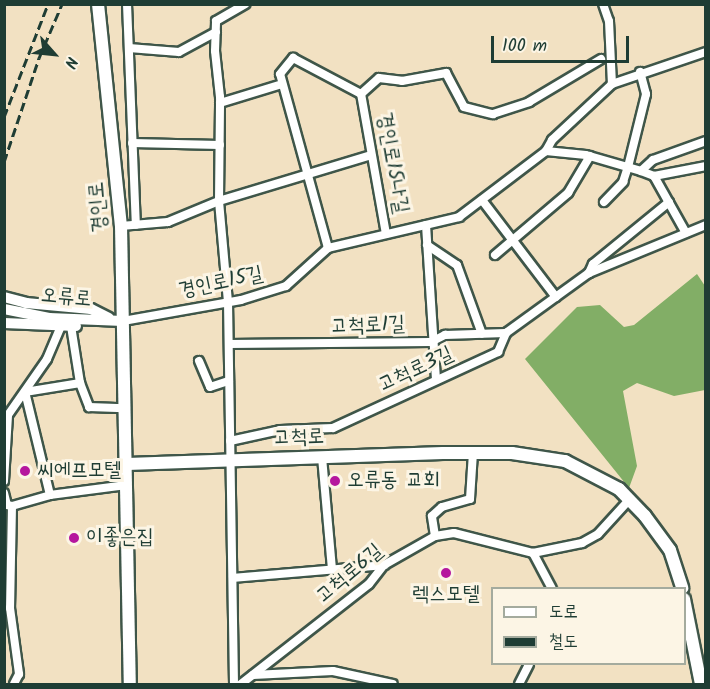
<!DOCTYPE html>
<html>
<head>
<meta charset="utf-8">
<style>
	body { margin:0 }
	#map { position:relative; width:710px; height:689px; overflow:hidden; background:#f2e1c2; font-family:Kalam,"Poor Story",sans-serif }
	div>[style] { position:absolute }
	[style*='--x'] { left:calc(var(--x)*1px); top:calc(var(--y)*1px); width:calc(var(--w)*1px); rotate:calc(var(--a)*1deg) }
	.forest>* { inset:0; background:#82ae66 }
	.roads { filter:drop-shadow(2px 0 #3f5649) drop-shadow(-2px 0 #3f5649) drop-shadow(0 2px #3f5649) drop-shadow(0 -2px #3f5649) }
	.minor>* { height:8px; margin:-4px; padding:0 4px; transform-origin:4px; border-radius:4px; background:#fff }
	.tertiary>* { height:10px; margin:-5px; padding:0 5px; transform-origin:5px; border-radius:5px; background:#fff }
	.secondary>* { height:12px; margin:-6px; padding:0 6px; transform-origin:6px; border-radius:6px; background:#fff }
	.primary>* { height:12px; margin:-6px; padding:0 6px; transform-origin:6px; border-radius:6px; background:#fff }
	.rail>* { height:3px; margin-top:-1.5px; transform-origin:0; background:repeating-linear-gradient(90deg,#1f3d34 0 9px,transparent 0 13.5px) }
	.dots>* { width:16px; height:16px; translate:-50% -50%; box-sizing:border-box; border:3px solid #fcf5e5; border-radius:50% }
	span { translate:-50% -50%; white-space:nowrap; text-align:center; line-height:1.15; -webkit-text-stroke:6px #fcf5e5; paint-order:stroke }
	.street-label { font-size:21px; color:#1f3d34 }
	.poi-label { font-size:21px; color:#1f3d34 }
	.left { translate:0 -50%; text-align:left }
	.frame { position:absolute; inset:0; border:6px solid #1f3d34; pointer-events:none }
	.legend { position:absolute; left:491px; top:587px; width:195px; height:78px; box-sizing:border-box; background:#fcf5e5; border:2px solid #a4ab9e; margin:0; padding:8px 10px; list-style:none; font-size:18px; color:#1f3d34 }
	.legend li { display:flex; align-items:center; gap:12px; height:30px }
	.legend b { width:30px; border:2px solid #a4ab9e }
	.north { position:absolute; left:24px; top:24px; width:60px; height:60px; -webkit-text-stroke:4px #fcf5e5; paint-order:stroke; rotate:117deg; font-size:16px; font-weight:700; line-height:24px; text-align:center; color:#1f3d34 }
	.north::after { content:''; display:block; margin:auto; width:21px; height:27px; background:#1f3d34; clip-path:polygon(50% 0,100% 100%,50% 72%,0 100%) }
	.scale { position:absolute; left:491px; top:36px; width:138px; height:27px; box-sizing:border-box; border:3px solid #1f3d34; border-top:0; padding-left:8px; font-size:18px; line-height:21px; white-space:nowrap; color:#1f3d34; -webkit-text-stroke:4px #fcf5e5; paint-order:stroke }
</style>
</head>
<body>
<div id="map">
	<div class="forest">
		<div style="clip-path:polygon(697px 274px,705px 286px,705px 390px,674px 396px,637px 383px,623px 391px,637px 466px,629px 488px,525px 359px,577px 307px,600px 305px,624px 327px,634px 325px)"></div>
	</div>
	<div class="roads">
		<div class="minor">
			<div style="--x:127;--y:4;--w:221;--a:87.7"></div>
			<div style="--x:603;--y:4;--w:18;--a:71"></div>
			<div style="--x:609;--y:21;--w:63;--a:87.3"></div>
			<div style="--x:129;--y:48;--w:50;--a:4.6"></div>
			<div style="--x:179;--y:52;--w:42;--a:-28.4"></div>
			<div style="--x:220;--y:103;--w:65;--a:-17"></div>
			<div style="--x:132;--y:143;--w:88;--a:1.3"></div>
			<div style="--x:546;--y:151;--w:40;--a:5.7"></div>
			<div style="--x:586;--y:155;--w:57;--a:16.2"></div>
			<div style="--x:641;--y:171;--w:16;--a:-43"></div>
			<div style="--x:653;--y:160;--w:56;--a:-19.7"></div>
			<div style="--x:641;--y:171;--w:14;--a:21"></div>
			<div style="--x:654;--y:176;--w:53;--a:-10.9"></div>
			<div style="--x:654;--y:176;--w:65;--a:60.7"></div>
			<div style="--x:482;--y:200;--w:122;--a:52.7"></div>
			<div style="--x:604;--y:202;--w:28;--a:-46"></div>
			<div style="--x:623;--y:182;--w:16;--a:-72"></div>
			<div style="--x:628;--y:167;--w:75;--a:-76.1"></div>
			<div style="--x:646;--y:94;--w:23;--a:-105"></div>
			<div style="--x:426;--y:225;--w:155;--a:86.3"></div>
			<div style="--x:121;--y:226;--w:47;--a:-4.9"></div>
			<div style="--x:168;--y:222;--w:55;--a:-22.4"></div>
			<div style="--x:219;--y:201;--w:159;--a:-16.8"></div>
			<div style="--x:386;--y:234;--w:142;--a:-100.1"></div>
			<div style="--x:361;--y:94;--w:24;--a:-42"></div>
			<div style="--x:379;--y:78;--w:23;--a:7"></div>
			<div style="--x:402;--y:81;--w:45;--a:-10.3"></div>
			<div style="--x:446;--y:73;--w:38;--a:62"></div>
			<div style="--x:464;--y:107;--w:30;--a:14"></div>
			<div style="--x:493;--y:114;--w:38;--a:-18"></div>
			<div style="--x:529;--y:102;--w:84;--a:-30.8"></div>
			<div style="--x:427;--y:245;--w:36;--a:34"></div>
			<div style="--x:457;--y:265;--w:73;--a:70.1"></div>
			<div style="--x:328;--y:248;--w:180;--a:-105.4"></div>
			<div style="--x:280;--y:74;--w:21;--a:-51"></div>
			<div style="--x:293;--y:58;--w:77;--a:27.9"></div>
			<div style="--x:495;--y:255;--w:96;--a:-40.3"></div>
			<div style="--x:568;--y:193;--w:43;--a:-59.3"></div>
			<div style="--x:589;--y:273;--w:10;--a:-66"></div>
			<div style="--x:593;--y:264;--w:98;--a:-39.2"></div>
			<div style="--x:123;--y:321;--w:120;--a:-10.1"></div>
			<div style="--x:241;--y:300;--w:47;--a:-17.3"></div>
			<div style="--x:286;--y:286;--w:57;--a:-42.1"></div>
			<div style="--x:328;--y:248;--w:135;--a:-13.3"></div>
			<div style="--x:459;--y:217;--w:109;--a:-37.2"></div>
			<div style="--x:546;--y:151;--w:13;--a:-61"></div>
			<div style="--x:552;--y:140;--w:82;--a:-43"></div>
			<div style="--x:612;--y:84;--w:99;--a:-18.8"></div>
			<div style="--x:71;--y:326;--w:58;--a:81"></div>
			<div style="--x:80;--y:383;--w:26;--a:69"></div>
			<div style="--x:89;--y:407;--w:35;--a:2"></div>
			<div style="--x:229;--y:344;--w:202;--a:-0.6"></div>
			<div style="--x:431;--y:342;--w:16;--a:-27"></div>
			<div style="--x:445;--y:335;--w:61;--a:-1.9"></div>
			<div style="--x:199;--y:361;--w:28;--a:67"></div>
			<div style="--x:210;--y:387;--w:20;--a:-18"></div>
			<div style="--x:230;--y:441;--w:51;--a:-12.4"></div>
			<div style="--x:280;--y:430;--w:53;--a:-2.2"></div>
			<div style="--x:333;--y:428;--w:182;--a:-24.7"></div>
			<div style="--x:498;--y:352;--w:21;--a:-67"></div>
			<div style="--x:506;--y:333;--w:102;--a:-35.9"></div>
			<div style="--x:589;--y:273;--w:126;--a:-22.3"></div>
			<div style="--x:322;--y:457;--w:113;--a:84.9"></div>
			<div style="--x:4;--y:481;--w:66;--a:-86.5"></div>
			<div style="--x:8;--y:415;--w:68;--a:-55.1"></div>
			<div style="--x:47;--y:359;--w:36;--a:-67"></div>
			<div style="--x:4;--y:493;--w:12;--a:76"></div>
			<div style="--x:7;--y:505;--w:5;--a:11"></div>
			<div style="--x:12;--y:506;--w:102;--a:91.1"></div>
			<div style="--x:10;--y:608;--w:67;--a:82.2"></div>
			<div style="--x:19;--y:674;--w:11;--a:117"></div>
			<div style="--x:50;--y:495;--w:106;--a:-103.6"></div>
			<div style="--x:25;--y:392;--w:56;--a:-9.3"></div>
			<div style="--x:12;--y:506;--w:40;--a:-16"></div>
			<div style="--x:50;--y:495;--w:77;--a:-7.5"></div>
			<div style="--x:435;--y:536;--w:20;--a:-99"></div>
			<div style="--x:432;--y:516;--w:13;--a:-42"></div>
			<div style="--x:442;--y:507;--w:29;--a:-16"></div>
			<div style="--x:470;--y:499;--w:46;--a:-86.3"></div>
			<div style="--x:533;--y:553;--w:40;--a:62"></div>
			<div style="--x:233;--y:578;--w:152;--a:-4.9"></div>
			<div style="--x:253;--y:675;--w:80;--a:-2.9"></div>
			<div style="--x:333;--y:671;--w:61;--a:12.2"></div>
			<div style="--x:234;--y:684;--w:382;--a:-90.9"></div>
			<div style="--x:228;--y:302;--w:101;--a:-95.1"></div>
			<div style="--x:219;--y:201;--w:104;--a:-89.4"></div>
			<div style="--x:220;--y:97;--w:46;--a:-96.2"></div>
			<div style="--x:215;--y:51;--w:30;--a:-88"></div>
			<div style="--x:216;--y:21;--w:34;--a:-30"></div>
			<div style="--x:241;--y:684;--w:162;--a:-38"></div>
			<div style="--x:369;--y:584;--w:24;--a:-52"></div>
			<div style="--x:384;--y:565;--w:59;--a:-29.6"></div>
			<div style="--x:435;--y:536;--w:19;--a:-9"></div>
			<div style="--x:454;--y:533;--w:81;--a:14.2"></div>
			<div style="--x:533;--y:553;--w:50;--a:-11.5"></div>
			<div style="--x:582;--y:543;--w:18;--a:-29"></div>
			<div style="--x:598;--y:534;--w:46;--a:-47.6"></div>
			<div style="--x:519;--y:684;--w:22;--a:-63"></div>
		</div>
		<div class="tertiary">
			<div style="--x:4;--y:297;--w:23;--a:15"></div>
			<div style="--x:26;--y:303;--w:65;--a:5.3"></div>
			<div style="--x:91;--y:309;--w:20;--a:27"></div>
			<div style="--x:4;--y:309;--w:46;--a:11.3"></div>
			<div style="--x:49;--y:318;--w:74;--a:2.3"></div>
			<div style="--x:4;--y:323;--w:72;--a:2.4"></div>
		</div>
		<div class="secondary">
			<div style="--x:127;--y:464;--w:316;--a:-2"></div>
			<div style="--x:443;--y:453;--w:69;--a:0"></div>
			<div style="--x:512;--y:453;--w:54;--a:8.6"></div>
			<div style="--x:565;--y:461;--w:61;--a:27.4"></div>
			<div style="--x:619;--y:489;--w:37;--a:46"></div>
			<div style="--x:645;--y:516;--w:42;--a:53.7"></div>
			<div style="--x:670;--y:550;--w:40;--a:72"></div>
			<div style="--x:684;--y:599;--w:87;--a:78.7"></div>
		</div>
		<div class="primary">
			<div style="--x:98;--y:4;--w:223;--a:84.1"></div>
			<div style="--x:121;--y:226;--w:458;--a:88.9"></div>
		</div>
	</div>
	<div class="rail">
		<div style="--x:4;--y:117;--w:121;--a:-68.7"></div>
		<div style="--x:4;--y:162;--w:110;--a:-71.4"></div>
		<div style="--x:39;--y:58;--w:59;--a:-66.9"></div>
	</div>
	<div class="dots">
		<div style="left:25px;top:471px;background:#b5179e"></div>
		<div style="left:335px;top:481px;background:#b5179e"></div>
		<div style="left:74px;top:538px;background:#b5179e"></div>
		<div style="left:446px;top:573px;background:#b5179e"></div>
	</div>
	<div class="street-label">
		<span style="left:392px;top:163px;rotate:80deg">경인로15나길</span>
		<span style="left:99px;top:207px;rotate:-95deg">경인로</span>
		<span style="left:221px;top:283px;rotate:-12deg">경인로15길</span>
		<span style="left:66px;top:298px;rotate:5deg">오류로</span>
		<span style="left:368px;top:326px;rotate:-2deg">고척로1길</span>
		<span style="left:416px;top:370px;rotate:-25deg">고척로3길</span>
		<span style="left:299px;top:438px;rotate:-2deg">고척로</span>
		<span style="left:350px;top:574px;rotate:-40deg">고척로6길</span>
	</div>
	<div class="poi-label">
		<span class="left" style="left:37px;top:471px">씨에프모텔</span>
		<span class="left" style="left:347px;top:481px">오류동 교회</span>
		<span class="left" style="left:86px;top:538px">이좋은집</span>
		<span style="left:446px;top:595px">렉스모텔</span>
	</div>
	<div class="frame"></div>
	<ul class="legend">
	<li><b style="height:8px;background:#fff"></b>도로</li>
	<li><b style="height:8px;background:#1f3d34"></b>철도</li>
	</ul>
	<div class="north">N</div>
	<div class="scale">100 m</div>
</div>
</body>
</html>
